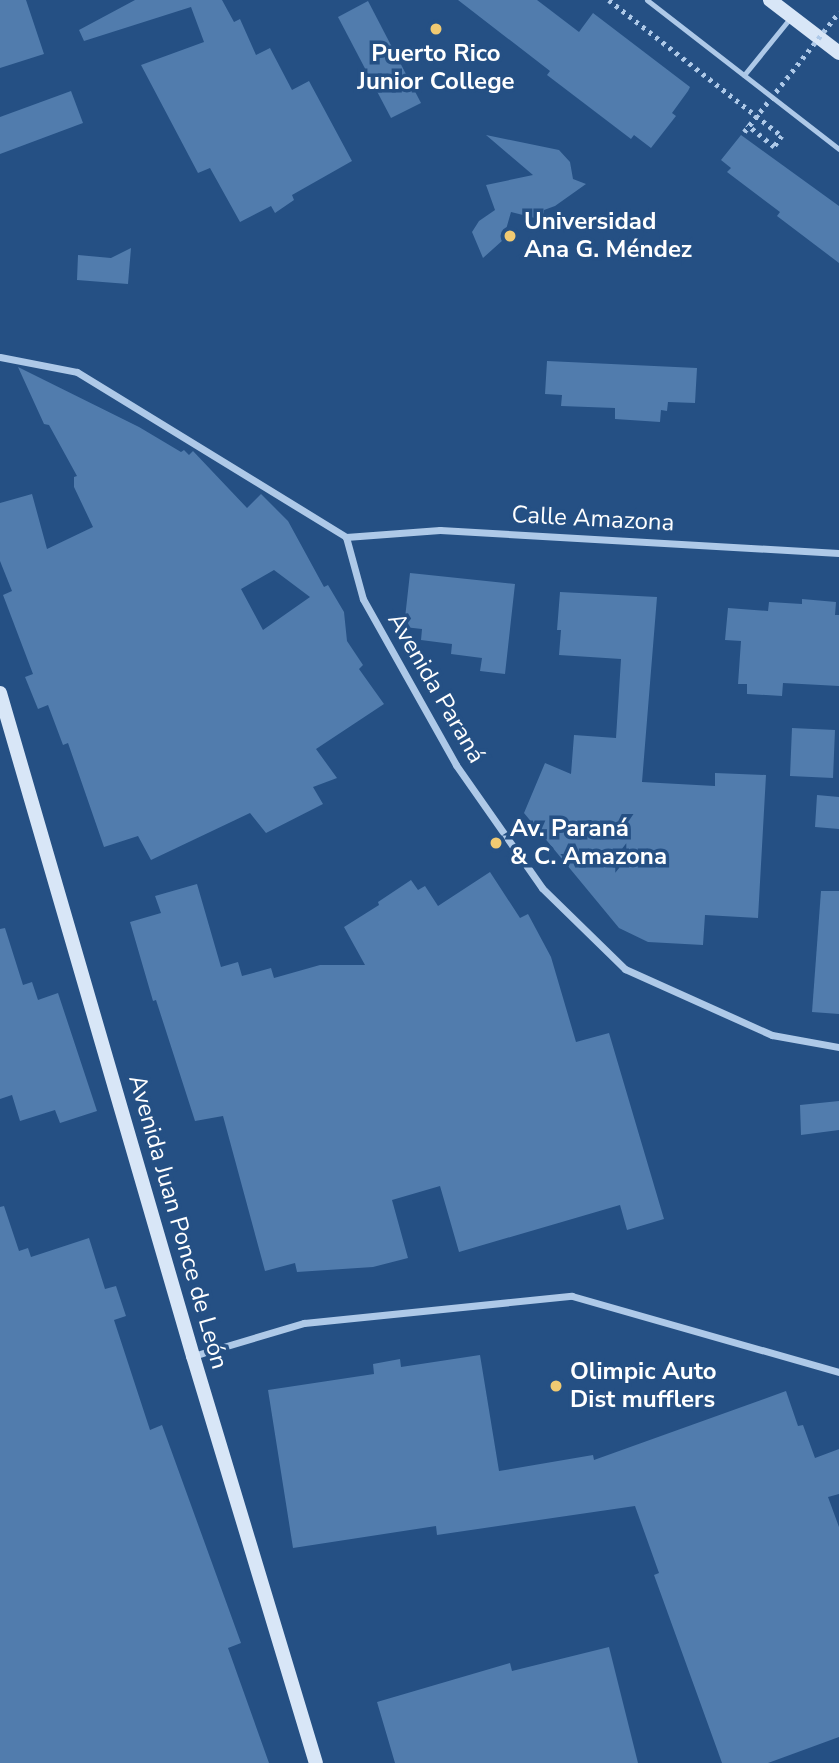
<!DOCTYPE html>
<html>
<head>
<meta charset="utf-8">
<style>
	body { margin:0 }
	#map { position:relative; width:839px; height:1763px; overflow:hidden; background:#255084; font-family:"Nunito Sans",sans-serif }
	div>[style] { position:absolute }
	[style*='--x'] { left:calc(var(--x)*1px); top:calc(var(--y)*1px); width:calc(var(--w)*1px); rotate:calc(var(--a)*1deg) }
	.building>* { inset:0; background:#517cad }
	.path>* { height:4.5px; margin-top:-2.25px; transform-origin:0; background:repeating-linear-gradient(90deg,#aec9e8 0 3.5px,transparent 0 8.5px) }
	.lane>* { height:5px; margin:-2.5px; padding:0 2.5px; transform-origin:2.5px; border-radius:2.5px; background:#aec9e8 }
	.street>* { height:7px; margin:-3.5px; padding:0 3.5px; transform-origin:3.5px; border-radius:3.5px; background:#aec9e8 }
	.secondary>* { height:14px; margin:-7px; padding:0 7px; transform-origin:7px; border-radius:7px; background:#d8e6f7 }
	.path-bridge>* { height:4.5px; margin-top:-2.25px; transform-origin:0; background:repeating-linear-gradient(90deg,#aec9e8 0 3.5px,transparent 0 8.5px) }
	.dots>* { width:19px; height:19px; translate:-50% -50%; box-sizing:border-box; border:4px solid #255084; border-radius:50% }
	span { translate:-50% -50%; white-space:nowrap; text-align:center; line-height:1.15; -webkit-text-stroke:7px #255084; paint-order:stroke }
	.poi-label { font-size:24px; color:#fff; font-weight:700 }
	.left { translate:0 -50%; text-align:left }
	.street-label { font-size:24px; color:#fff }
</style>
</head>
<body>
<div id="map">
	<div class="building">
		<div style="clip-path:polygon(0 0,26px 0,44px 54px,0 68px)"></div>
		<div style="clip-path:polygon(135px 0,222px 0,234px 22px,240px 19px,256px 55px,270px 48px,292px 90px,309px 81px,352px 161px,292px 195px,294px 200px,275px 213px,271px 206px,240px 222px,210px 168px,198px 173px,141px 65px,204px 42px,191px 7px,84px 41px,79px 30px)"></div>
		<div style="clip-path:polygon(458px 0,537px 0,579px 32px,593px 13px,690px 87px,688px 91px,672px 113px,676px 116px,651px 148px,634px 135px,631px 139px,547px 75px,550px 71px)"></div>
		<div style="clip-path:polygon(368px 1px,421px 103px,391px 118px,338px 17px)"></div>
		<div style="clip-path:polygon(71px 91px,83px 123px,0 154px,0 117px)"></div>
		<div style="clip-path:polygon(486px 135px,559px 150px,570px 162px,573px 179px,586px 184px,555px 206px,544px 210px,543px 220px,511px 212px,503px 240px,483px 258px,472px 232px,479px 221px,495px 210px,486px 185px,533px 175px)"></div>
		<div style="clip-path:polygon(741px 135px,839px 206px,839px 263px,777px 216px,780px 212px,727px 172px,731px 168px,721px 160px)"></div>
		<div style="clip-path:polygon(131px 248px,128px 284px,77px 280px,78px 255px,111px 258px)"></div>
		<div style="clip-path:polygon(547px 361px,697px 368px,695px 403px,668px 402px,667px 411px,661px 410px,660px 422px,615px 419px,615px 408px,561px 406px,562px 395px,545px 394px)"></div>
		<div style="clip-path:polygon(evenodd,18px 367px,139px 427px,181px 452px,184px 450px,189px 455px,193px 451px,247px 508px,261px 494px,288px 521px,324px 587px,328px 585px,344px 612px,347px 641px,363px 665px,359px 669px,384px 704px,316px 749px,337px 778px,313px 787px,323px 804px,266px 833px,250px 813px,151px 860px,138px 836px,104px 847px,68px 743px,63px 745px,48px 705px,38px 709px,25px 677px,33px 674px,3px 595px,12px 591px,0 561px,0 503px,32px 494px,47px 549px,93px 527px,74px 487px,74px 477px,77px 476px,49px 425px,44px 424px,18px 367px,274px 570px,310px 597px,263px 630px,241px 589px,274px 570px)"></div>
		<div style="clip-path:polygon(410px 573px,515px 584px,505px 674px,480px 671px,482px 658px,451px 654px,452px 644px,421px 640px,422px 629px,404px 627px)"></div>
		<div style="clip-path:polygon(560px 592px,657px 597px,642px 782px,715px 786px,715px 773px,766px 775px,758px 918px,705px 915px,703px 945px,648px 942px,619px 928px,524px 813px,545px 763px,571px 774px,574px 735px,616px 738px,621px 659px,559px 655px,561px 630px,557px 630px)"></div>
		<div style="clip-path:polygon(802px 599px,836px 602px,835px 615px,839px 615px,839px 686px,783px 683px,782px 696px,747px 694px,747px 684px,738px 684px,741px 641px,725px 640px,728px 608px,768px 611px,769px 602px,802px 604px)"></div>
		<div style="clip-path:polygon(792px 728px,835px 730px,833px 778px,790px 776px)"></div>
		<div style="clip-path:polygon(817px 795px,839px 797px,839px 829px,815px 827px)"></div>
		<div style="clip-path:polygon(490px 872px,520px 918px,528px 914px,551px 957px,576px 1042px,609px 1033px,664px 1219px,627px 1230px,620px 1205px,459px 1252px,440px 1186px,392px 1200px,408px 1258px,373px 1267px,297px 1272px,295px 1263px,265px 1271px,223px 1116px,195px 1121px,156px 1000px,153px 1001px,130px 922px,161px 913px,155px 896px,197px 884px,221px 967px,238px 962px,242px 976px,271px 968px,274px 978px,320px 965px,365px 965px,344px 927px,379px 905px,378px 902px,411px 880px,418px 890px,425px 886px,438px 906px)"></div>
		<div style="clip-path:polygon(821px 891px,839px 891px,839px 1014px,812px 1012px)"></div>
		<div style="clip-path:polygon(5px 928px,23px 985px,32px 982px,38px 1000px,58px 993px,97px 1111px,60px 1123px,55px 1110px,20px 1121px,12px 1095px,0 1099px,0 929px)"></div>
		<div style="clip-path:polygon(839px 1101px,839px 1130px,801px 1135px,800px 1105px)"></div>
		<div style="clip-path:polygon(4px 1206px,19px 1251px,28px 1248px,31px 1257px,89px 1238px,105px 1289px,116px 1286px,126px 1316px,114px 1320px,150px 1430px,162px 1425px,241px 1643px,228px 1648px,269px 1763px,0 1763px,0 1207px)"></div>
		<div style="clip-path:polygon(480px 1355px,499px 1471px,593px 1455px,594px 1460px,786px 1391px,798px 1426px,803px 1425px,815px 1458px,839px 1449px,839px 1494px,828px 1497px,839px 1527px,839px 1737px,768px 1763px,722px 1763px,654px 1575px,659px 1573px,635px 1506px,437px 1535px,436px 1526px,293px 1548px,268px 1390px,374px 1374px,373px 1364px,400px 1359px,401px 1367px)"></div>
		<div style="clip-path:polygon(609px 1647px,638px 1763px,395px 1763px,377px 1702px,510px 1663px,512px 1671px)"></div>
	</div>
	<div class="path">
		<div style="--x:609;--y:0;--w:220;--a:38.2"></div>
		<div style="--x:782;--y:136;--w:14;--a:126"></div>
		<div style="--x:774;--y:147;--w:35;--a:-141"></div>
	</div>
	<div class="lane">
		<div style="--x:647;--y:0;--w:243;--a:37.8"></div>
		<div style="--x:744;--y:75;--w:75;--a:-51"></div>
	</div>
	<div class="street">
		<div style="--x:0;--y:357;--w:78;--a:11"></div>
		<div style="--x:77;--y:372;--w:316;--a:31.5"></div>
		<div style="--x:346;--y:537;--w:64;--a:74.7"></div>
		<div style="--x:363;--y:599;--w:190;--a:60.7"></div>
		<div style="--x:456;--y:765;--w:150;--a:55"></div>
		<div style="--x:542;--y:888;--w:116;--a:44.3"></div>
		<div style="--x:625;--y:969;--w:161;--a:24.2"></div>
		<div style="--x:772;--y:1035;--w:68;--a:10.2"></div>
		<div style="--x:346;--y:537;--w:94;--a:-4.3"></div>
		<div style="--x:440;--y:530;--w:400;--a:3.3"></div>
		<div style="--x:193;--y:1356;--w:116;--a:-16.6"></div>
		<div style="--x:304;--y:1323;--w:269;--a:-5.8"></div>
		<div style="--x:572;--y:1296;--w:278;--a:15.9"></div>
	</div>
	<div class="secondary">
		<div style="--x:770;--y:0;--w:87;--a:37.5"></div>
		<div style="--x:0;--y:693;--w:691;--a:73.77"></div>
		<div style="--x:193;--y:1356;--w:425;--a:73.2"></div>
	</div>
	<div class="path-bridge">
		<div style="--x:744;--y:132;--w:153;--a:-51.6"></div>
	</div>
	<div class="dots">
		<div style="left:436px;top:29px;background:#f1ca72"></div>
		<div style="left:510px;top:236px;background:#f1ca72"></div>
		<div style="left:496px;top:843px;background:#f1ca72"></div>
		<div style="left:556px;top:1386px;background:#f1ca72"></div>
	</div>
	<div class="poi-label">
		<span style="left:436px;top:68px">Puerto Rico<br>Junior College</span>
		<span class="left" style="left:524px;top:236px">Universidad<br>Ana G. Méndez</span>
		<span class="left" style="left:510px;top:843px">Av. Paraná<br>&amp; C. Amazona</span>
		<span class="left" style="left:570px;top:1386px">Olimpic Auto<br>Dist mufflers</span>
	</div>
	<div class="street-label">
		<span style="left:593px;top:519px;rotate:3deg">Calle Amazona</span>
		<span style="left:436px;top:688px;rotate:60deg">Avenida Paraná</span>
		<span style="left:178px;top:1222px;rotate:74deg">Avenida Juan Ponce de León</span>
	</div>
</div>
</body>
</html>
